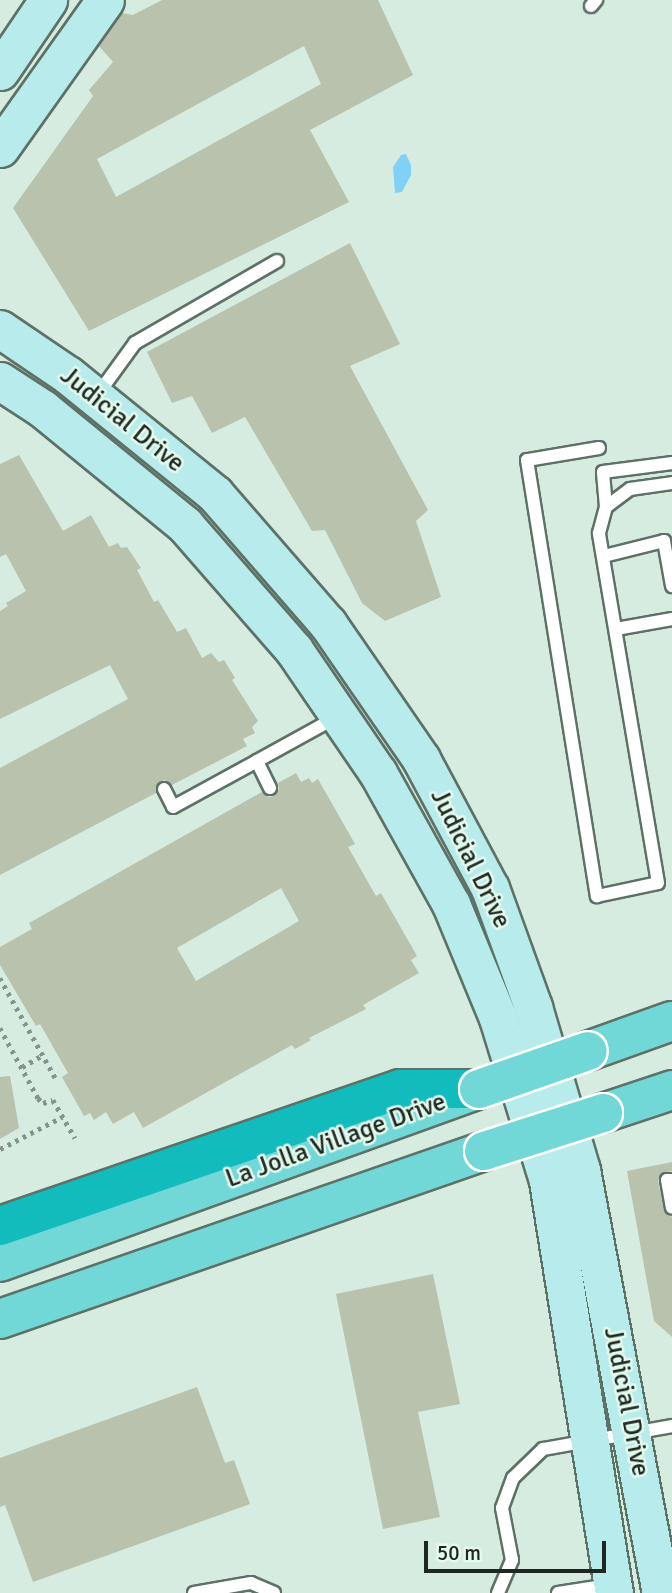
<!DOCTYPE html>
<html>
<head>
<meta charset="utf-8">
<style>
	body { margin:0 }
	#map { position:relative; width:672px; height:1593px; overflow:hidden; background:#d6ece0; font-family:Signika,sans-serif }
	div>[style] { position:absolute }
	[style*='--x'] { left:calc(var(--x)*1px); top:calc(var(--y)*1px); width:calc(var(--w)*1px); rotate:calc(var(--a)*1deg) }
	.water>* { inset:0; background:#81d1f7 }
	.building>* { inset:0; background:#b8c2ad }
	.path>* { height:4.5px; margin-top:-2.25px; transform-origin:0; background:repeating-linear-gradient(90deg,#84948b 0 3.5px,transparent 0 8.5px) }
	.roads { filter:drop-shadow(2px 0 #5d7166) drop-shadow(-2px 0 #5d7166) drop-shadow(0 2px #5d7166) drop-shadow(0 -2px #5d7166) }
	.lane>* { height:12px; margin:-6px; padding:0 6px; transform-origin:6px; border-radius:6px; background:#fff }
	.secondary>* { height:37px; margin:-18.5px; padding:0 18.5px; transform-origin:18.5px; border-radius:18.5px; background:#b8ebeb }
	.primary>* { height:38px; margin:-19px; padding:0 19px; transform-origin:19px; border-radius:19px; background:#71d7d7 }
	.highway>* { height:38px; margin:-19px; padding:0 19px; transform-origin:19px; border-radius:19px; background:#12bcbd }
	.bridges { filter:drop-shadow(2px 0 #fff) drop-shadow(-2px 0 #fff) drop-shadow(0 2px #fff) drop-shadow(0 -2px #fff) }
	.primary-bridge>* { height:38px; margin:-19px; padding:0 19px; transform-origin:19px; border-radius:19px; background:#71d7d7 }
	span { translate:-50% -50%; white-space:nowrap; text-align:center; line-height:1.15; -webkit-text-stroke:5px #e3faed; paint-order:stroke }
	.street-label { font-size:26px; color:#1f2722 }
	.scale { position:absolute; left:424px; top:1541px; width:182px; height:32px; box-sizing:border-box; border:4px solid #1f2722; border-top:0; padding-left:9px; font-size:21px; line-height:24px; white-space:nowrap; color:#1f2722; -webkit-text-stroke:5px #e3faed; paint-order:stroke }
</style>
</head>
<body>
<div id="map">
	<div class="water">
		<div style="clip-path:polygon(406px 154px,411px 165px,411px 175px,402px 192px,395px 193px,393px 167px,401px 155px)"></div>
	</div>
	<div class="building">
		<div style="clip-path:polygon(evenodd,162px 0,378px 0,413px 75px,310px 130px,349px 202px,89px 331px,13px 208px,93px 96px,89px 90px,113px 62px,99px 46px,122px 13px,133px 15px,162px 0,304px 46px,321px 84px,116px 197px,97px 159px,304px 46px)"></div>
		<div style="clip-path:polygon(350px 243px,400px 344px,350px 366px,428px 510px,416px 521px,441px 597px,385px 621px,362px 603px,325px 530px,312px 531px,245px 417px,212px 433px,192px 396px,172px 403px,147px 352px)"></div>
		<div style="clip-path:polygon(19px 455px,63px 531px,91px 515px,109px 547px,118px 543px,121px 548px,127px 547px,141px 568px,137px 570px,154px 602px,158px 600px,177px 632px,186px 628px,202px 658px,211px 653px,219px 662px,224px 660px,235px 678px,232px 680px,258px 721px,252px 727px,255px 733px,243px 739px,247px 746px,172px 785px,165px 780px,160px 782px,156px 793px,0 875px,0 768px,128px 699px,110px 665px,0 719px,0 611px,8px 606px,6px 603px,26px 591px,6px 554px,0 557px,0 464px)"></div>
		<div style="clip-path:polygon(evenodd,296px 773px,301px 782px,309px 778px,312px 783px,318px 779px,355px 844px,348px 847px,376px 896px,381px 893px,417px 956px,411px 960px,419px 973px,363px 1005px,366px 1009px,309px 1038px,311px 1040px,295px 1049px,292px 1045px,143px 1128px,134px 1112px,113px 1124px,106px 1112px,94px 1120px,90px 1113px,84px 1116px,62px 1077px,68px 1073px,40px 1024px,36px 1026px,0 965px,0 947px,32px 929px,29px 923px,262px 792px,269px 797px,274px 796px,279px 789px,278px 783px,296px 773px,281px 888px,299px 921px,196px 981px,177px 948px,281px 888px)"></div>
		<div style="clip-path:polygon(10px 1076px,19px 1128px,0 1139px,0 1077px)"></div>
		<div style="clip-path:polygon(672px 1162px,672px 1171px,662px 1173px,658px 1181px,664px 1210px,672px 1217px,672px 1337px,654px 1321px,627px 1171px)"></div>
		<div style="clip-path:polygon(433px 1274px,460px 1404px,418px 1412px,440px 1517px,383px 1529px,336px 1294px)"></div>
		<div style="clip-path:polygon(197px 1387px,225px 1463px,234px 1460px,250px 1504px,33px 1582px,5px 1505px,0 1507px,0 1458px)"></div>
	</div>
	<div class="path">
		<div style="--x:0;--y:978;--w:115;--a:61"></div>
		<div style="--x:0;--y:1028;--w:80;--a:61.5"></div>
		<div style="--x:38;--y:1098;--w:7;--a:45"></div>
		<div style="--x:43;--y:1103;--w:10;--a:-17"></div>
		<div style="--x:53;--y:1100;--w:44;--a:59.9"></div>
		<div style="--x:22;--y:1067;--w:24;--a:-30"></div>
		<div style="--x:0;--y:1149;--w:70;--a:-27.3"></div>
	</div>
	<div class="roads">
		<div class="lane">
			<div style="--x:591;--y:6;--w:8;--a:-50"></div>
			<div style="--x:98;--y:394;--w:63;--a:-54"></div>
			<div style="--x:135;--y:343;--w:164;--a:-30"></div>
			<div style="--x:599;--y:448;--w:73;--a:170.5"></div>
			<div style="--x:527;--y:460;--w:442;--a:80.9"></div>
			<div style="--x:597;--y:896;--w:62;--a:-12"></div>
			<div style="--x:658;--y:883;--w:355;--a:-99.6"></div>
			<div style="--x:599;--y:533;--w:27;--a:-75"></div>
			<div style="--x:606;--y:507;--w:35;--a:-95"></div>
			<div style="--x:603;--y:472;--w:70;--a:-7.4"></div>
			<div style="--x:606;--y:507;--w:30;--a:-37"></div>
			<div style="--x:630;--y:489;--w:42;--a:-8.1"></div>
			<div style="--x:604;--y:556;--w:62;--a:-14"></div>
			<div style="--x:664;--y:541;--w:46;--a:79.9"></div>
			<div style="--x:616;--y:629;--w:57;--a:-10.1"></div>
			<div style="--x:270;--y:788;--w:30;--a:-116"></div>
			<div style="--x:257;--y:761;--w:89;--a:-28.9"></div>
			<div style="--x:164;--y:789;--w:20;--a:63"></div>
			<div style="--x:173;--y:807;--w:96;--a:-28.7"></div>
			<div style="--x:672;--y:1180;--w:5;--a:180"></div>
			<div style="--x:667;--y:1180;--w:28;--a:80"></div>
			<div style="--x:194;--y:1593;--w:58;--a:-10"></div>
			<div style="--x:251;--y:1583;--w:25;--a:23"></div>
			<div style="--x:498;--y:1593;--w:36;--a:-67"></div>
			<div style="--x:512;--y:1560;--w:53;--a:-100.9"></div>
			<div style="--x:502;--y:1508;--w:32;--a:-70"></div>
			<div style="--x:513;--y:1478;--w:42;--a:-44"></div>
			<div style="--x:543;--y:1449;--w:131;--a:-10.1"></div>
			<div style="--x:558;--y:1593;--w:52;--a:-8.9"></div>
		</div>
		<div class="secondary">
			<div style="--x:0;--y:71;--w:86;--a:-55.9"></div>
			<div style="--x:0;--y:148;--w:181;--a:-54.6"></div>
			<div style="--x:0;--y:329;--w:82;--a:34.1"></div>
			<div style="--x:68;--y:375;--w:189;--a:39"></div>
			<div style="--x:215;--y:494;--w:172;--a:49"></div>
			<div style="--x:328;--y:624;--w:164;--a:55.4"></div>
			<div style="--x:421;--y:759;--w:146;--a:61.9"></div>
			<div style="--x:490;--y:888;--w:127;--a:70.1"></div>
			<div style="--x:533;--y:1007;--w:170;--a:73.6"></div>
			<div style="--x:581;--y:1170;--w:430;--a:79.3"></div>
			<div style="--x:0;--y:381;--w:51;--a:33.1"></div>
			<div style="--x:43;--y:409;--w:183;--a:39.2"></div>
			<div style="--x:185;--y:525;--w:166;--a:48.9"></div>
			<div style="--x:294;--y:650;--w:149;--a:55.7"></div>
			<div style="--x:378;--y:773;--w:150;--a:60.9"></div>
			<div style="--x:451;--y:904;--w:123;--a:67.6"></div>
			<div style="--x:498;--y:1018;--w:170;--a:72.9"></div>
			<div style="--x:548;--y:1181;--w:417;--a:80.9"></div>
		</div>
		<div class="primary">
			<div style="--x:588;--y:1051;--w:89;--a:-19.7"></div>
			<div style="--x:603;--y:1113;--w:73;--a:-18.4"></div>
			<div style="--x:0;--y:1262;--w:504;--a:-19.84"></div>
			<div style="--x:0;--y:1319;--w:512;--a:-19.14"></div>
		</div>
		<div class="highway">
			<div style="--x:0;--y:1226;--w:423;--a:-18.9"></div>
			<div style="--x:400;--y:1089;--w:79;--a:0"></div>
		</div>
	</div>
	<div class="bridges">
		<div class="primary-bridge">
			<div style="--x:479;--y:1089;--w:115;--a:-19.2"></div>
			<div style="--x:484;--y:1151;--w:125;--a:-17.7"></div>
		</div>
	</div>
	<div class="street-label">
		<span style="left:122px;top:420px;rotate:39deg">Judicial Drive</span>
		<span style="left:470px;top:859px;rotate:64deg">Judicial Drive</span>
		<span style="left:336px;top:1141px;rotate:-20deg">La Jolla Village Drive</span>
		<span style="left:626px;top:1402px;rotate:79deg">Judicial Drive</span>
	</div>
	<div class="scale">50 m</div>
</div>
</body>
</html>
